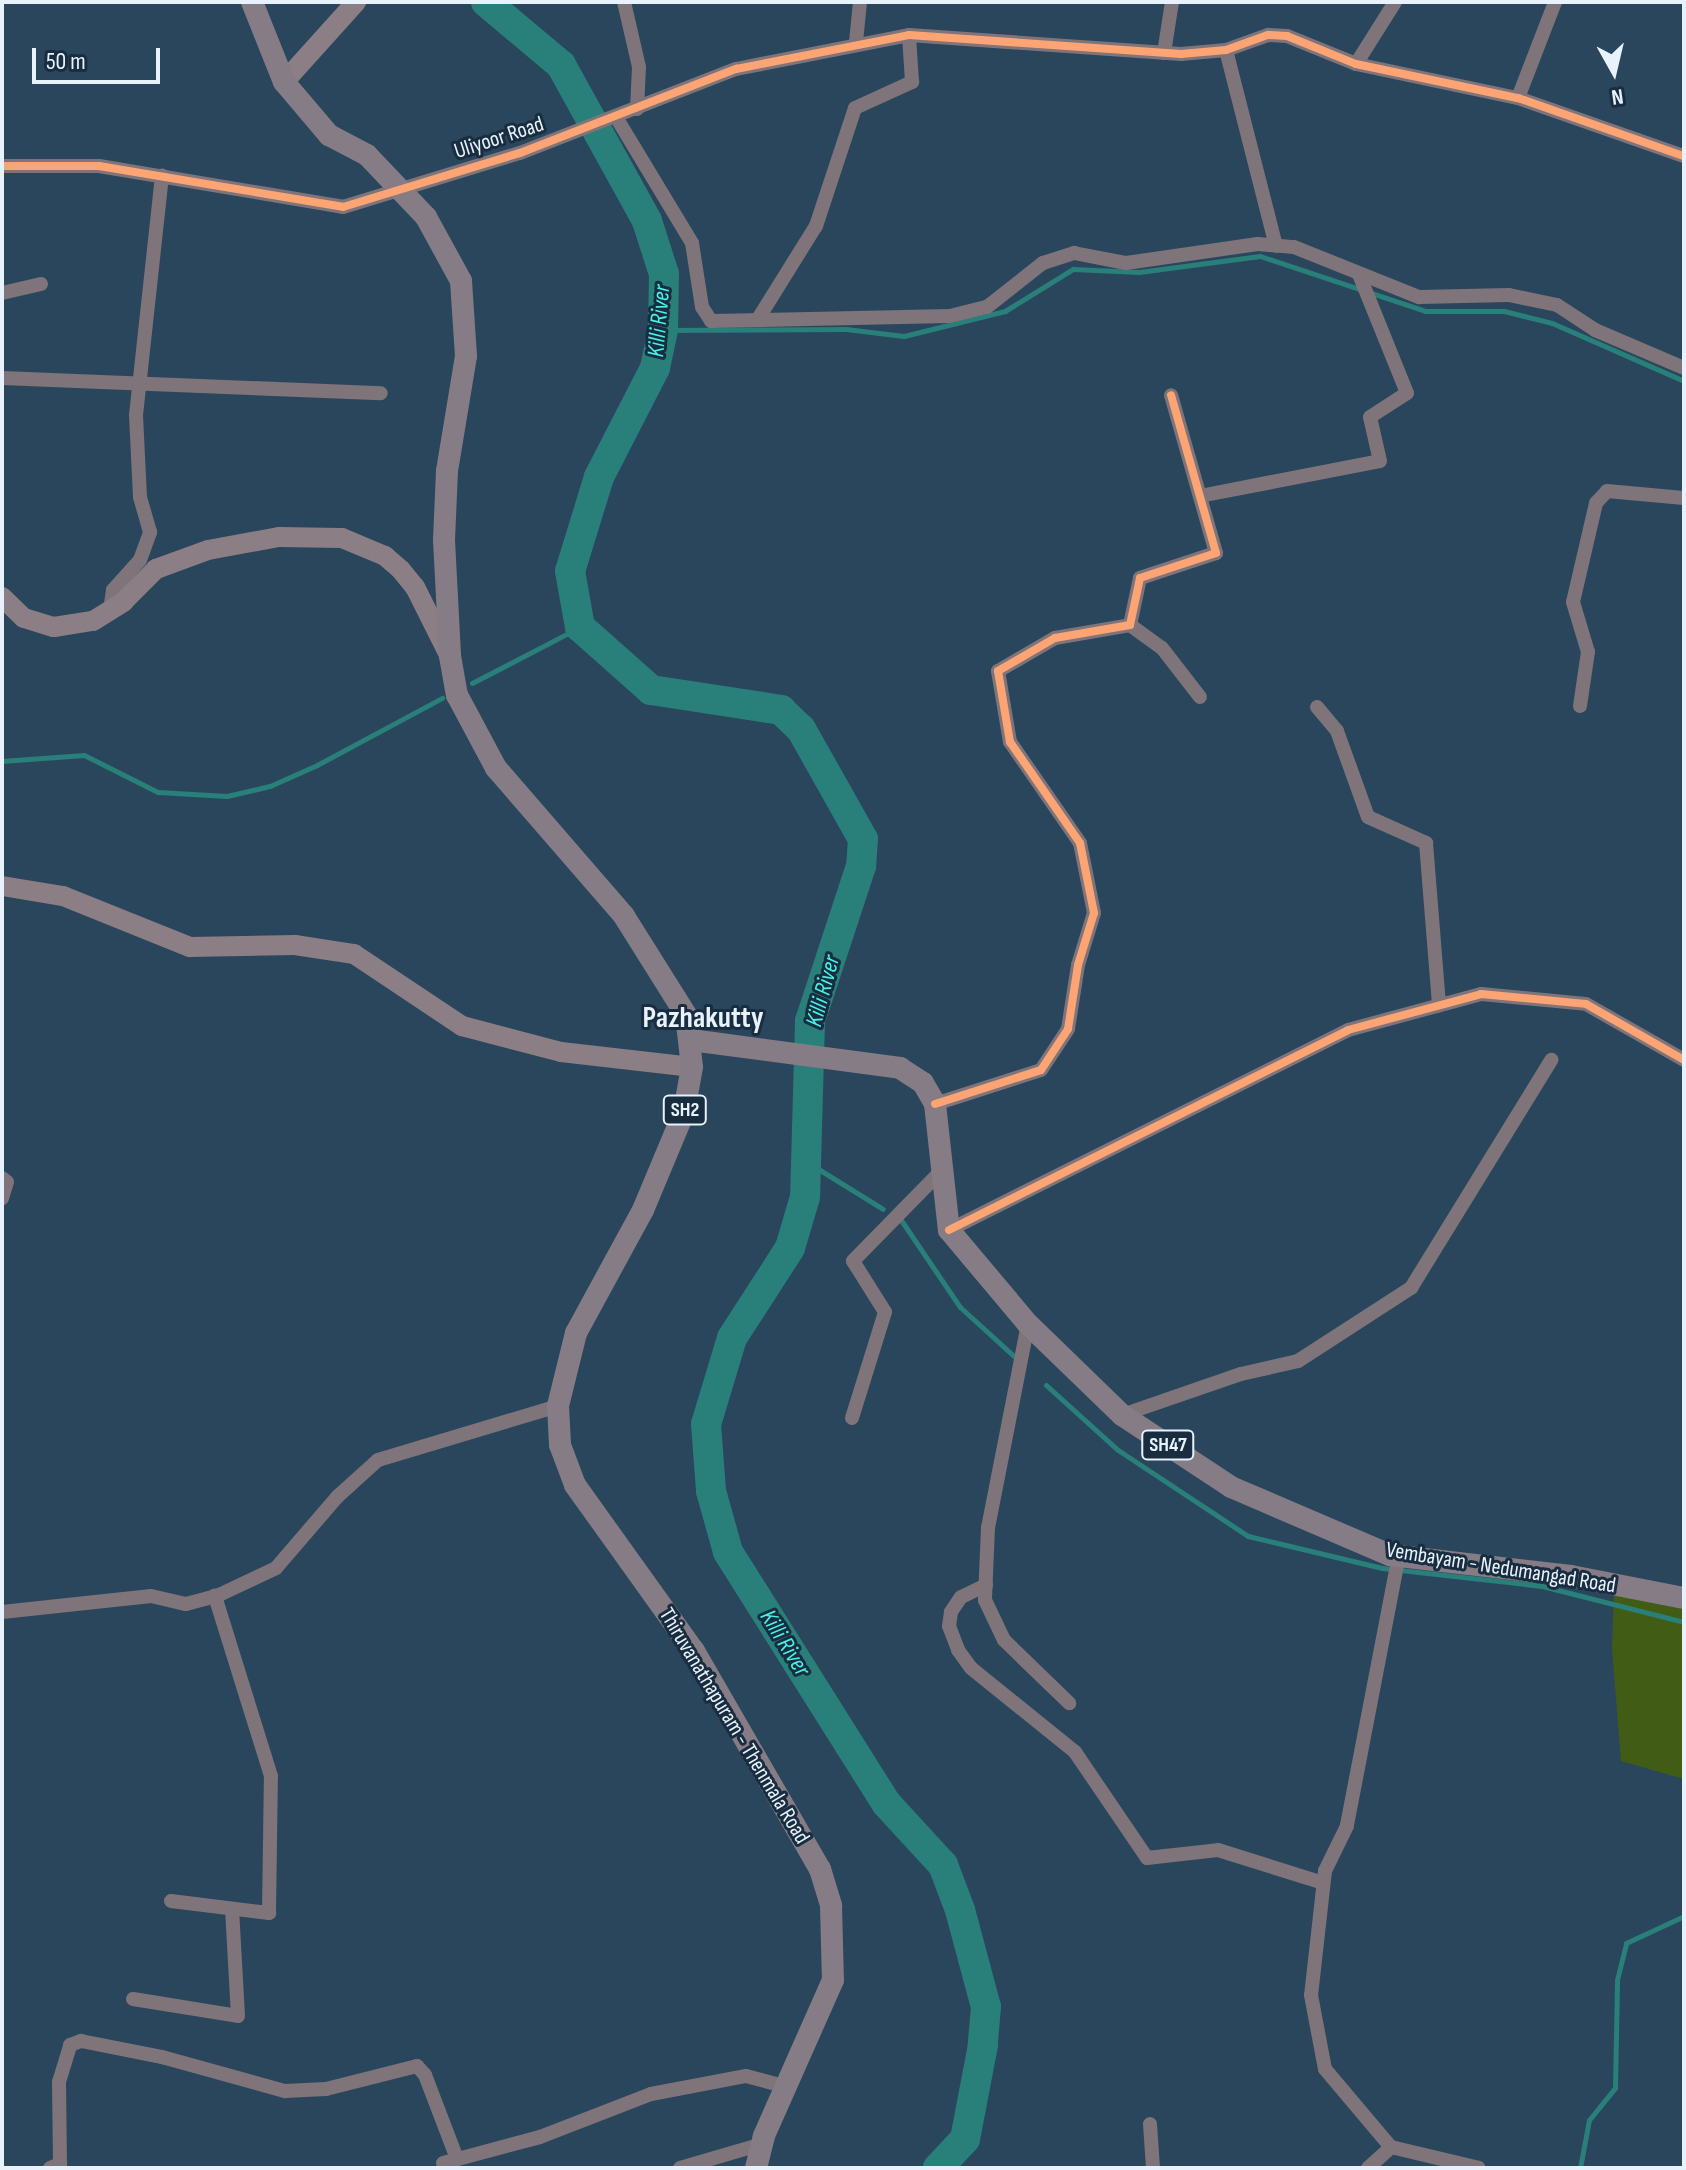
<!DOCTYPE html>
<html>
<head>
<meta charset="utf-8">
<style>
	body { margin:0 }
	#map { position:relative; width:1686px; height:2170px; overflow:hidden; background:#2a465c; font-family:"Sofia Sans Condensed",sans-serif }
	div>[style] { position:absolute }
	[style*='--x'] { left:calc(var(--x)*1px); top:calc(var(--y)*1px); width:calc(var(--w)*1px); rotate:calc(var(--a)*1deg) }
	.green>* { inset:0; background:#415d15 }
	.stream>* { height:5px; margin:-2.5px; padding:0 2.5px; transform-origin:2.5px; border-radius:2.5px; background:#297f7a }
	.river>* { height:30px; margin:-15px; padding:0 15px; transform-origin:15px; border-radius:15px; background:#297f7a }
	.street>* { height:14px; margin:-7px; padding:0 7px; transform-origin:7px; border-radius:7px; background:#7e747a }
	.secondary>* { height:20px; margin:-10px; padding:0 10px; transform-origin:10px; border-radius:10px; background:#8b7e84 }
	.primary>* { height:22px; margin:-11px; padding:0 11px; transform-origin:11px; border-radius:11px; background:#867c85 }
	.cycleway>* { height:8px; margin:-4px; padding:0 4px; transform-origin:4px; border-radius:4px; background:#fda474 }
	span { translate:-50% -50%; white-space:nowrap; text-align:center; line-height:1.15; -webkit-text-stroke:6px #192d40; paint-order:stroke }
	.shield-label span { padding:2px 6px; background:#192d40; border:2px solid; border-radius:6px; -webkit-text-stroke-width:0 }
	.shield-label { font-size:20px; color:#e8f2fc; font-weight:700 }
	.street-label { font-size:22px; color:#e8f2fc }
	.water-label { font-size:24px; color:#47f3e5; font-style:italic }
	.district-label { font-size:30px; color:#e8f2fc; font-weight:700 }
	.frame { position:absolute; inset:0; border:4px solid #e8f2fc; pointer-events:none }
	.north { position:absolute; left:1574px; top:32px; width:80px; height:80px; -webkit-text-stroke:6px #192d40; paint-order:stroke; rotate:172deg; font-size:22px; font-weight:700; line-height:32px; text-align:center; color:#e8f2fc }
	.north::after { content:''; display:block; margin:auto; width:28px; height:36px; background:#e8f2fc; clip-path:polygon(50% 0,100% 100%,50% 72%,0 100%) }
	.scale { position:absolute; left:32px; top:48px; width:128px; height:36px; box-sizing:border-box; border:4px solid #e8f2fc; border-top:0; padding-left:10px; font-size:24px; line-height:28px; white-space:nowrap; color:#e8f2fc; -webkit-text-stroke:6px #192d40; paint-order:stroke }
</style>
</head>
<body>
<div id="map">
	<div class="green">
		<div style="clip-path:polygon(1684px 1591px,1684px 1779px,1621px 1761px,1612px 1648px,1614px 1594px)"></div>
	</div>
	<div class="stream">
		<div style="--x:663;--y:330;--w:183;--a:-0.3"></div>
		<div style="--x:846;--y:329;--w:58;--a:6.9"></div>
		<div style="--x:904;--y:336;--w:104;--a:-13.9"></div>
		<div style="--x:1005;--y:311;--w:80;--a:-31.7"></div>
		<div style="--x:1073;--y:269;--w:66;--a:2.6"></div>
		<div style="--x:1139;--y:272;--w:122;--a:-7.5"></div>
		<div style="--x:1260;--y:256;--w:174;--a:18.4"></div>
		<div style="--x:1425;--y:311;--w:79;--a:0"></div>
		<div style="--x:1504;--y:311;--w:49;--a:14"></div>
		<div style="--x:1552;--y:323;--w:144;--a:23.7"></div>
		<div style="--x:472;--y:683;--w:122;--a:-27.4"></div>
		<div style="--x:2;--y:761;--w:82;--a:-4.2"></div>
		<div style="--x:84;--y:755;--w:83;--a:26.6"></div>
		<div style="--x:158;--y:792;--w:69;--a:3.3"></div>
		<div style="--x:227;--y:796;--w:44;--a:-13.1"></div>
		<div style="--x:270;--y:786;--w:51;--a:-24.1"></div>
		<div style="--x:317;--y:765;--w:142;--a:-28.2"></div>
		<div style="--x:807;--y:1162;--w:89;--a:31.7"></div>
		<div style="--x:901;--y:1220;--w:105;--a:55.9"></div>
		<div style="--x:960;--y:1307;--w:79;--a:42.4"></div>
		<div style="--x:1046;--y:1385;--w:97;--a:42.1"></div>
		<div style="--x:1118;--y:1450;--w:156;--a:33.5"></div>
		<div style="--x:1248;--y:1536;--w:138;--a:13.4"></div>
		<div style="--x:1382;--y:1568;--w:161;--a:6.4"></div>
		<div style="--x:1542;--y:1586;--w:146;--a:14.2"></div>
		<div style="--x:1580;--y:2168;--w:49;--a:-79.4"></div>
		<div style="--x:1589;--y:2120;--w:41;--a:-50.9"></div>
		<div style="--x:1615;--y:2088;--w:108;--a:-88.9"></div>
		<div style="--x:1617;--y:1980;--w:38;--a:-76"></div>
		<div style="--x:1626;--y:1943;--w:64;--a:-25"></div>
	</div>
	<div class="river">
		<div style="--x:486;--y:2;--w:98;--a:40"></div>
		<div style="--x:561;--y:65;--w:178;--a:61.1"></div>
		<div style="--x:647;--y:221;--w:56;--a:72.2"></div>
		<div style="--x:664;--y:274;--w:56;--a:91"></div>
		<div style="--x:663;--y:330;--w:39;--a:102"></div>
		<div style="--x:655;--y:368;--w:123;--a:117.2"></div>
		<div style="--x:599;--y:477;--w:98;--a:107.1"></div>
		<div style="--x:570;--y:571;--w:57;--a:79.9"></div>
		<div style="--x:580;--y:627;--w:95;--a:41.6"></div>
		<div style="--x:651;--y:690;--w:132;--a:8.7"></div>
		<div style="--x:781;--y:710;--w:28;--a:44"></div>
		<div style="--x:801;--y:729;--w:126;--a:60.6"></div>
		<div style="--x:863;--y:839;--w:27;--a:94"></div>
		<div style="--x:861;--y:866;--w:163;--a:108.2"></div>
		<div style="--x:810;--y:1021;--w:176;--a:91.6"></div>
		<div style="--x:805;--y:1197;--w:53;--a:106.4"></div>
		<div style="--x:790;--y:1248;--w:107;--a:122.8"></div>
		<div style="--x:732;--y:1338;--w:90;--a:106.8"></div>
		<div style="--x:706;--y:1424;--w:67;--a:85.7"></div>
		<div style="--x:711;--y:1491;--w:63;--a:74.4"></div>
		<div style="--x:728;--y:1552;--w:297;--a:57.8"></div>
		<div style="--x:886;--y:1803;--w:84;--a:47.4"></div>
		<div style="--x:943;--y:1865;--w:48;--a:69.3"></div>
		<div style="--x:960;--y:1910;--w:100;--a:75"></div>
		<div style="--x:986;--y:2007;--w:38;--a:95"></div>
		<div style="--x:983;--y:2045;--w:96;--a:100.8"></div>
		<div style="--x:965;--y:2139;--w:40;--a:133"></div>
	</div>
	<div class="street">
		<div style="--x:624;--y:2;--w:67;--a:77"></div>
		<div style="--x:639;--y:67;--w:42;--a:92.7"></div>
		<div style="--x:856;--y:42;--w:40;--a:-84.3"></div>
		<div style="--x:1226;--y:50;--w:202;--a:75.7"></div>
		<div style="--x:1164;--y:53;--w:52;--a:-81.1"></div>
		<div style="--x:1356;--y:64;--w:73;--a:-57.8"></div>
		<div style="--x:1518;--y:98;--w:103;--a:-68.9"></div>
		<div style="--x:616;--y:117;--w:147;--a:58.9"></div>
		<div style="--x:692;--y:243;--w:65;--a:81.1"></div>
		<div style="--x:702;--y:307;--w:17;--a:57"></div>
		<div style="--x:711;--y:321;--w:239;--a:-1.2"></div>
		<div style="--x:950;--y:316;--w:38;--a:-14"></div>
		<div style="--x:987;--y:307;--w:71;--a:-38.2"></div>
		<div style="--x:1043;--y:263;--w:33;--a:-18"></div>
		<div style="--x:1074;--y:253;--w:53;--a:10.9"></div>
		<div style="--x:1126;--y:263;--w:133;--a:-8.2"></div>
		<div style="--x:1258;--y:244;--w:36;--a:5"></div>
		<div style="--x:1294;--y:247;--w:135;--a:21.8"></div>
		<div style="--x:1419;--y:297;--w:90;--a:-1.3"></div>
		<div style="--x:1509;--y:295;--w:49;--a:11.8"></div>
		<div style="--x:1557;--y:305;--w:45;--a:33.3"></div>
		<div style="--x:1595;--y:330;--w:97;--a:23.1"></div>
		<div style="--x:2;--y:166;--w:97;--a:0"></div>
		<div style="--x:99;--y:166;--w:247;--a:9.5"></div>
		<div style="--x:343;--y:207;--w:185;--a:-17"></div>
		<div style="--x:520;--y:153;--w:232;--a:-21.3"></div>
		<div style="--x:736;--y:69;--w:176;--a:-11.1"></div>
		<div style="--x:909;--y:35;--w:273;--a:4"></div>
		<div style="--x:1181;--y:54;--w:45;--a:-5.1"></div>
		<div style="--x:1226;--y:50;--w:45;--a:-19.7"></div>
		<div style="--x:1268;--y:35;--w:19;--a:3"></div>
		<div style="--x:1287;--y:36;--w:74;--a:22.1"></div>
		<div style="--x:1356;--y:64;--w:166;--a:11.9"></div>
		<div style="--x:1518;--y:98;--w:176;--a:19.3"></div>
		<div style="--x:2;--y:293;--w:40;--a:-13"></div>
		<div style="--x:758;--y:319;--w:110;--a:-58.1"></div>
		<div style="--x:816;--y:226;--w:124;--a:-71.7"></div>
		<div style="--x:855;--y:108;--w:63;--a:-24.5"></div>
		<div style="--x:912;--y:82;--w:47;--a:-93.7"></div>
		<div style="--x:2;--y:378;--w:379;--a:2.3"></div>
		<div style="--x:1200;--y:496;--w:183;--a:-11"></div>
		<div style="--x:1380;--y:461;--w:45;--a:-102.8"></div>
		<div style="--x:1370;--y:417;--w:44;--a:-33"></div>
		<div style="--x:1407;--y:393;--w:128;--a:-112"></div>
		<div style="--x:110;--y:611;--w:21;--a:-82"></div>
		<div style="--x:113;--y:590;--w:40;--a:-48"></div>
		<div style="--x:140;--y:560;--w:30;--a:-70"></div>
		<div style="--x:150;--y:532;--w:36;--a:-106"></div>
		<div style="--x:140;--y:497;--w:82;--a:-92.8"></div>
		<div style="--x:136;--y:415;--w:241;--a:-83.8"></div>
		<div style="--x:1130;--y:625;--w:39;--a:36"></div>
		<div style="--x:1162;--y:648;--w:62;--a:52.2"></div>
		<div style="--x:1580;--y:706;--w:55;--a:-81.6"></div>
		<div style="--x:1588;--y:652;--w:52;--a:-106.7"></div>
		<div style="--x:1573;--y:602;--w:102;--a:-76.9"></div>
		<div style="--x:1596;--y:503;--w:16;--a:-47"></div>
		<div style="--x:1607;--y:491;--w:77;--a:5.2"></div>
		<div style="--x:1317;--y:707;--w:31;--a:50"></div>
		<div style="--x:1337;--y:731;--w:91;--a:70.2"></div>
		<div style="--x:1368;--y:817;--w:64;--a:24.1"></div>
		<div style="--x:1426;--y:843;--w:163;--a:85.4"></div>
		<div style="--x:935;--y:1104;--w:111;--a:-17.8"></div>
		<div style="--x:1041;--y:1070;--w:49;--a:-56.6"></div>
		<div style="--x:1068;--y:1029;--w:65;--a:-81.1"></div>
		<div style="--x:1078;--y:965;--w:54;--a:-72.9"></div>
		<div style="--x:1094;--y:913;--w:71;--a:-101.3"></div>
		<div style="--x:1080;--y:843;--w:123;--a:-124.7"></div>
		<div style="--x:1010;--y:742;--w:72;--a:-99.6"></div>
		<div style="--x:998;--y:671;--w:66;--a:-30.1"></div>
		<div style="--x:1055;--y:638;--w:76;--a:-9.8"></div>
		<div style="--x:1130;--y:625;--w:48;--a:-78"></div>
		<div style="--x:1140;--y:578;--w:80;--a:-18.2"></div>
		<div style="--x:1216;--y:553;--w:164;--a:-105.9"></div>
		<div style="--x:2;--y:1178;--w:6;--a:39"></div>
		<div style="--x:7;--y:1182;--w:17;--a:107"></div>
		<div style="--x:949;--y:1230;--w:446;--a:-26.6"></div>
		<div style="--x:1348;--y:1030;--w:138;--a:-15.1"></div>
		<div style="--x:1481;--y:994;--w:105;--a:5.4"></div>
		<div style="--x:1586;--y:1004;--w:113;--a:29.7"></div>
		<div style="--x:1028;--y:1324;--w:207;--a:101.1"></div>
		<div style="--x:988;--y:1527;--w:73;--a:92.4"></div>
		<div style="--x:985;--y:1600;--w:44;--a:64.6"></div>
		<div style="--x:1004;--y:1640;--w:91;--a:44.1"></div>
		<div style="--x:1122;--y:1415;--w:126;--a:-19"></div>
		<div style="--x:1241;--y:1374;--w:58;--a:-12.8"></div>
		<div style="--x:1298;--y:1361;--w:135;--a:-32.9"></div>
		<div style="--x:1411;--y:1288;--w:268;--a:-58.4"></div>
		<div style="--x:852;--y:1418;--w:111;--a:-72.7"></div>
		<div style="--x:885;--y:1312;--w:60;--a:-122.1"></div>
		<div style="--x:853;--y:1261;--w:127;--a:-45.6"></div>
		<div style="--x:1399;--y:1555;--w:276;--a:100.9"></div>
		<div style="--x:1347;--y:1826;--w:50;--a:116.1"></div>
		<div style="--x:1325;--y:1871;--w:125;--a:96.4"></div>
		<div style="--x:1311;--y:1995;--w:75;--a:79.3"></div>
		<div style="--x:1325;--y:2069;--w:102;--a:49.8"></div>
		<div style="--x:1391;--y:2147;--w:90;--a:13.4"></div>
		<div style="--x:986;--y:1585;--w:28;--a:154"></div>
		<div style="--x:961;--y:1597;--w:18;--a:124"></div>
		<div style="--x:951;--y:1612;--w:14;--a:98"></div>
		<div style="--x:949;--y:1626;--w:26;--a:69"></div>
		<div style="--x:958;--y:1650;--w:22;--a:54"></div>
		<div style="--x:971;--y:1668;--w:134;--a:38.9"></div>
		<div style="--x:1075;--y:1752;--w:128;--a:55.8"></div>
		<div style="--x:1147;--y:1858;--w:71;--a:-6.4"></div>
		<div style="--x:1218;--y:1850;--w:110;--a:17.4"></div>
		<div style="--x:2;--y:1612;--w:150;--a:-6.1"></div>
		<div style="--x:151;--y:1596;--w:36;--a:13"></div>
		<div style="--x:186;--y:1604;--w:34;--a:-15"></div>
		<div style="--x:219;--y:1595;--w:63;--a:-25.3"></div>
		<div style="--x:276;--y:1568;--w:94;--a:-49.3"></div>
		<div style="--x:337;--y:1497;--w:55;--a:-42.1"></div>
		<div style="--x:378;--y:1460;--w:188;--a:-16.7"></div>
		<div style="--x:171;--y:1901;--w:99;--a:7"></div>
		<div style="--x:269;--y:1913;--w:137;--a:-89.2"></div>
		<div style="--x:271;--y:1776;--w:189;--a:-107.3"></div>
		<div style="--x:133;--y:1999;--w:106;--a:9.2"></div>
		<div style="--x:238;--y:2016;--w:107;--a:-93.2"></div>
		<div style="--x:1150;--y:2124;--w:44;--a:86.1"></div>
		<div style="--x:443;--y:2163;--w:100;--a:-15"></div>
		<div style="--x:540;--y:2137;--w:119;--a:-21.2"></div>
		<div style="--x:651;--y:2094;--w:97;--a:-10.7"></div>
		<div style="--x:746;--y:2076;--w:42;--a:15"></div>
		<div style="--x:50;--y:2168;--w:11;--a:-22"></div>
		<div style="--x:60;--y:2164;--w:82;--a:-90.7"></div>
		<div style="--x:59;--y:2082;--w:39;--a:-73"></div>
		<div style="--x:70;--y:2045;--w:12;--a:-20"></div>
		<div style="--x:81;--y:2041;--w:83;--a:11.2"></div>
		<div style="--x:162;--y:2057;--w:128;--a:15.5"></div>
		<div style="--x:285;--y:2091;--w:41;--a:-2.8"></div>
		<div style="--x:326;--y:2089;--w:94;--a:-14.2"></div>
		<div style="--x:417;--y:2066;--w:12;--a:48"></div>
		<div style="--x:425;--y:2075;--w:90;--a:69.1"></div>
		<div style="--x:680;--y:2168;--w:85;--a:-16.3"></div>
		<div style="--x:1368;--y:2168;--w:31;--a:-42"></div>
	</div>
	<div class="secondary">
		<div style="--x:284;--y:82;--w:108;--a:-48"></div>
		<div style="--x:2;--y:597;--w:30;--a:44"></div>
		<div style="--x:24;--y:618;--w:31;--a:17"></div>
		<div style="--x:54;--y:627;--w:39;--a:-9"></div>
		<div style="--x:93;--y:621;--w:36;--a:-32"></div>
		<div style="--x:123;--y:602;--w:47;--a:-45"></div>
		<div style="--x:156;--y:569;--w:55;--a:-20.1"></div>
		<div style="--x:208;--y:550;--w:72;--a:-10.4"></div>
		<div style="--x:279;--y:537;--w:63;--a:0.9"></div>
		<div style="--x:342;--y:538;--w:47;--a:22.7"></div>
		<div style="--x:385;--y:556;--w:21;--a:41"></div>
		<div style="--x:401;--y:570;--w:22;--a:51"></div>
		<div style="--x:415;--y:587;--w:76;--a:63.4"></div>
		<div style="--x:2;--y:886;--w:62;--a:9.3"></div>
		<div style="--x:63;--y:896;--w:137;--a:21.9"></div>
		<div style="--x:190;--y:947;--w:105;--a:-1.1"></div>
		<div style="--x:295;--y:945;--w:60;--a:8.7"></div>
		<div style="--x:354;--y:954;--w:130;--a:33.7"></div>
		<div style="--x:462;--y:1026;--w:102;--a:14.7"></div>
		<div style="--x:561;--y:1052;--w:132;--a:6.5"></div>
	</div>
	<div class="primary">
		<div style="--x:252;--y:2;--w:86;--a:68.2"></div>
		<div style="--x:284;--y:82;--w:70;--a:49.7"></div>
		<div style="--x:329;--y:135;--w:43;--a:27.8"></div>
		<div style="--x:367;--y:155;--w:86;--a:46.4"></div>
		<div style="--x:426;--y:217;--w:73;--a:61.3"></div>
		<div style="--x:461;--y:281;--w:75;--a:86.2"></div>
		<div style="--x:466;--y:356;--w:117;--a:99.4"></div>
		<div style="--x:447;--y:471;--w:69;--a:92.5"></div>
		<div style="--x:444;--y:540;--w:116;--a:87"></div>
		<div style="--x:450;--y:656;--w:40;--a:80"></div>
		<div style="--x:457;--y:695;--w:83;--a:61.9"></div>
		<div style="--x:496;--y:768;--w:196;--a:49.1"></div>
		<div style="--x:624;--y:916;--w:117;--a:57.9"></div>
		<div style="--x:686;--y:1015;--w:52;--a:83.4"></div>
		<div style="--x:692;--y:1067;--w:46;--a:100.1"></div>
		<div style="--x:684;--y:1112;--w:106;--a:112.7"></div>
		<div style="--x:643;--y:1210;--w:140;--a:118.6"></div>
		<div style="--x:576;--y:1333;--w:75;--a:103.9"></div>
		<div style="--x:558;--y:1406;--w:39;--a:87"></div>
		<div style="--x:560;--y:1445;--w:43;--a:69.4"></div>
		<div style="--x:575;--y:1485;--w:204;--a:54.4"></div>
		<div style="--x:694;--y:1651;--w:252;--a:60"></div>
		<div style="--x:820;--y:1869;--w:39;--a:73"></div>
		<div style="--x:831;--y:1906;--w:74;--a:88.5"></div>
		<div style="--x:833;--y:1980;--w:171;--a:113.9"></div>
		<div style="--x:764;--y:2136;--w:33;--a:104"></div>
		<div style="--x:691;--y:1040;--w:211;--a:7.6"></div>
		<div style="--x:900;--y:1068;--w:27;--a:33"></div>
		<div style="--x:923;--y:1083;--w:24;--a:60"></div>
		<div style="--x:935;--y:1104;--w:127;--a:83.7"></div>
		<div style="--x:949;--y:1230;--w:123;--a:50"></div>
		<div style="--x:1028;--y:1324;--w:131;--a:44.1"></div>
		<div style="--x:1122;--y:1415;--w:131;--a:33.4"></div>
		<div style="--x:1231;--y:1487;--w:173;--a:23.2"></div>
		<div style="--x:1390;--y:1555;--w:182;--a:6.6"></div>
		<div style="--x:1571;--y:1576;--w:115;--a:11"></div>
	</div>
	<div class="cycleway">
		<div style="--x:2;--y:166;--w:97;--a:0"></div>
		<div style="--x:99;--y:166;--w:247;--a:9.5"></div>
		<div style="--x:343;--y:207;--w:185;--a:-17"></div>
		<div style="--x:520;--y:153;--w:232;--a:-21.3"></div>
		<div style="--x:736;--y:69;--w:176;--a:-11.1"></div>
		<div style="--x:909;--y:35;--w:273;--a:4"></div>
		<div style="--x:1181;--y:54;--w:45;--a:-5.1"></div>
		<div style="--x:1226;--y:50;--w:45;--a:-19.7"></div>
		<div style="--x:1268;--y:35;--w:19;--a:3"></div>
		<div style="--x:1287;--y:36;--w:74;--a:22.1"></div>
		<div style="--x:1356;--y:64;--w:166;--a:11.9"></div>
		<div style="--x:1518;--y:98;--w:176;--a:19.3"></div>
		<div style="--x:935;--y:1104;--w:111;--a:-17.8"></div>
		<div style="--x:1041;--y:1070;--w:49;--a:-56.6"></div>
		<div style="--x:1068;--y:1029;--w:65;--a:-81.1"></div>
		<div style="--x:1078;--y:965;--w:54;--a:-72.9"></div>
		<div style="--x:1094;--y:913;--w:71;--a:-101.3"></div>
		<div style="--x:1080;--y:843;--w:123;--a:-124.7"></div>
		<div style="--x:1010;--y:742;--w:72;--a:-99.6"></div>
		<div style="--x:998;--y:671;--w:66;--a:-30.1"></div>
		<div style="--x:1055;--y:638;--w:76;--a:-9.8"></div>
		<div style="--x:1130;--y:625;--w:48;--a:-78"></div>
		<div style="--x:1140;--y:578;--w:80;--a:-18.2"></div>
		<div style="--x:1216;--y:553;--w:164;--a:-105.9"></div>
		<div style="--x:949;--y:1230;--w:446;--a:-26.6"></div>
		<div style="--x:1348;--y:1030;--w:138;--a:-15.1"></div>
		<div style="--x:1481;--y:994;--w:105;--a:5.4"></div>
		<div style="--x:1586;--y:1004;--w:113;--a:29.7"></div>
	</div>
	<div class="shield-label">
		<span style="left:685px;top:1110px">SH2</span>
		<span style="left:1168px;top:1445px">SH47</span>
	</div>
	<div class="street-label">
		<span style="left:499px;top:138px;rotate:-18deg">Uliyoor Road</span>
		<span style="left:1501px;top:1568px;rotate:9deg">Vembayam - Nedumangad Road</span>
		<span style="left:734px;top:1726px;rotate:59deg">Thiruvanathapuram - Thenmala Road</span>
	</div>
	<div class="water-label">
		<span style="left:659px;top:321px;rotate:-85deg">Killi River</span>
		<span style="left:823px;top:991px;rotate:-75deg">Killi River</span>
		<span style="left:785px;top:1643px;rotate:58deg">Killi River</span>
	</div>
	<div class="district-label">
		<span style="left:703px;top:1018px">Pazhakutty</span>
	</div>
	<div class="frame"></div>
	<div class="north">N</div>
	<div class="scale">50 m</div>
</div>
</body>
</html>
